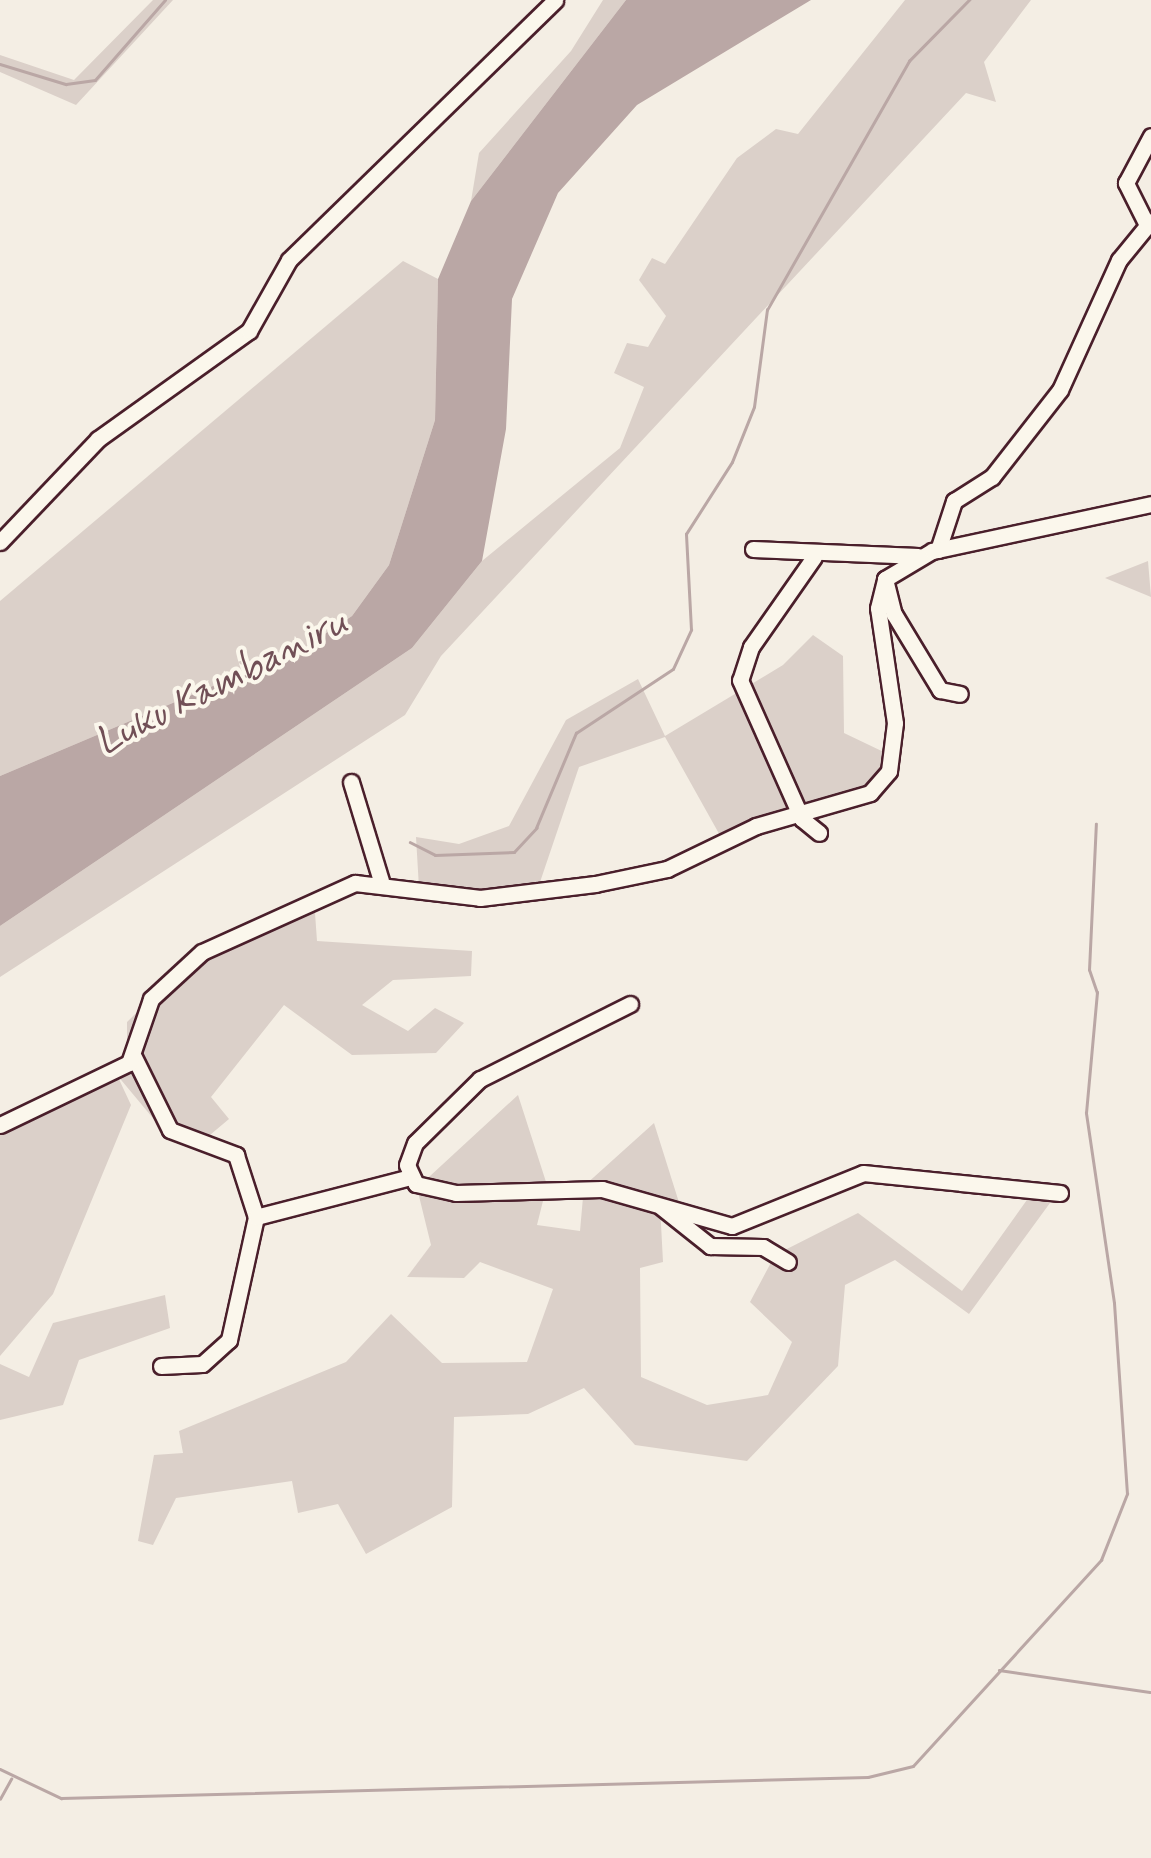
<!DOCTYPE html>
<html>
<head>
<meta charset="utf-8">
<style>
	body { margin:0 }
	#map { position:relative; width:1151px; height:1858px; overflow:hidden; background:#f4eee4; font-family:Mynerve,sans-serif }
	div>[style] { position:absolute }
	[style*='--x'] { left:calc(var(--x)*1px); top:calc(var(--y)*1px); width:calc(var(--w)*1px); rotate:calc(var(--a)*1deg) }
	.green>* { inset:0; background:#dbd0c9 }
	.water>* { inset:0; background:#baa7a5 }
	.stream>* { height:2.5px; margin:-1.25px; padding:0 1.25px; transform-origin:1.25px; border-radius:1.25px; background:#baa7a5 }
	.roads { filter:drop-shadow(2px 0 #4a1f2b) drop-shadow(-2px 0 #4a1f2b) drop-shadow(0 2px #4a1f2b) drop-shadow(0 -2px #4a1f2b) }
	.minor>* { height:15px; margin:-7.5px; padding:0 7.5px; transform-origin:7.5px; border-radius:7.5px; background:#fbf7ec }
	span { translate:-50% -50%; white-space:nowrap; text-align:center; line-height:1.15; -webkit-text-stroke:8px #fbf7ec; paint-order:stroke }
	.water-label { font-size:38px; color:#714f56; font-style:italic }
</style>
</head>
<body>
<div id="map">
	<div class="green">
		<div style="clip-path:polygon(153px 0,173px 0,76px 105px,0 72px,0 55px,74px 80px)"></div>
		<div style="clip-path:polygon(603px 0,626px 0,471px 201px,479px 153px,571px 51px)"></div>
		<div style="clip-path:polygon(905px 0,1031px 0,984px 62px,996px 102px,966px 93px,441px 656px,405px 715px,0 977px,0 926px,412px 648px,482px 561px,620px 448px,644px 387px,614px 373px,627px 343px,648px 347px,666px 316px,639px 280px,652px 258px,665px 264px,737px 158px,776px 129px,798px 134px)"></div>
		<div style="clip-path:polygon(403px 261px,438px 279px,435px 420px,389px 565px,352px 616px,305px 647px,0 776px,0 601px)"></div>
		<div style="clip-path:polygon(1148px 561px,1151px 597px,1105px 578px)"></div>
		<div style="clip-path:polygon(813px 635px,843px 656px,844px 733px,890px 755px,881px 781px,722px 839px,665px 737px,579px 767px,538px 888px,419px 888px,416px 837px,459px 844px,509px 826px,566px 720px,638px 679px,665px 736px,783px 665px)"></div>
		<div style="clip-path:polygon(314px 899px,317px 941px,472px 951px,471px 976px,393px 980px,362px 1005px,408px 1031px,435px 1008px,464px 1023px,436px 1053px,352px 1055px,284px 1005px,211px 1097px,229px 1119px,204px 1140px,157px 1123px,117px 1075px,131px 1105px,53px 1294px,0 1356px,0 1124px,127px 1061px,127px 1022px,204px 947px)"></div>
		<div style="clip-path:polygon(518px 1095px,547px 1185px,537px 1225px,580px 1231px,584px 1186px,654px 1123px,682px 1212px,660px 1205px,663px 1262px,640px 1268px,641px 1377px,707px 1405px,768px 1395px,792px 1342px,750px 1302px,775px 1255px,858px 1213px,962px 1291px,1034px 1190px,1058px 1192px,969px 1314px,895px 1260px,845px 1285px,838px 1366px,747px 1461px,635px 1445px,584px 1388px,528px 1414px,454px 1417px,452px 1507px,366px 1554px,338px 1504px,298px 1513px,292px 1481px,176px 1498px,153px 1545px,138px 1541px,154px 1455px,183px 1453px,179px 1431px,346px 1362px,391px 1314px,442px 1363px,527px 1362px,553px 1289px,480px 1262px,464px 1278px,407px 1277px,431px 1245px,417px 1188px)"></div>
		<div style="clip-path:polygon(165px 1295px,170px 1328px,79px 1360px,63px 1405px,0 1420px,0 1364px,29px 1377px,53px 1323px)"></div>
	</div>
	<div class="water">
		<div style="clip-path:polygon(626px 0,811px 0,637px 105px,558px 193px,512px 299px,506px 429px,482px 561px,412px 648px,0 926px,0 776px,305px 647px,352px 616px,389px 565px,435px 420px,438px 279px,471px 201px)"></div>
	</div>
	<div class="stream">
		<div style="--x:0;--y:64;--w:69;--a:16.9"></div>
		<div style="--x:66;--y:84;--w:29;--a:-8"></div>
		<div style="--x:95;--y:80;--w:106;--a:-48.8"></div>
		<div style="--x:410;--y:842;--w:28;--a:27"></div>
		<div style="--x:435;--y:855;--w:79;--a:-2.2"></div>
		<div style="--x:514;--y:852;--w:33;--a:-47"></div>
		<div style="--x:536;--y:828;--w:103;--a:-67.2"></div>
		<div style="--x:576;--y:733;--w:116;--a:-33.4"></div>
		<div style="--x:673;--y:669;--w:43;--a:-65.2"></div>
		<div style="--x:691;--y:630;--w:96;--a:-93"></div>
		<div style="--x:686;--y:534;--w:85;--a:-57.4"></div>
		<div style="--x:732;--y:462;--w:59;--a:-68.2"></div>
		<div style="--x:754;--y:407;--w:98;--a:-82.4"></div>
		<div style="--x:767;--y:310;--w:287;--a:-60.3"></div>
		<div style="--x:909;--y:61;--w:86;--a:-45.5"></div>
		<div style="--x:999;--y:1670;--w:152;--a:8.3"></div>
		<div style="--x:0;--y:1769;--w:68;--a:25.4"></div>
		<div style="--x:61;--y:1798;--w:807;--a:-1.49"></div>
		<div style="--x:868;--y:1777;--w:46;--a:-13.7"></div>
		<div style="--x:913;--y:1766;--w:279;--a:-47.6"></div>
		<div style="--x:1101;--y:1560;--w:71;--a:-68.5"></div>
		<div style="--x:1127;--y:1494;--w:191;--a:-93.9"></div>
		<div style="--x:1114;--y:1303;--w:192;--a:-98.4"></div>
		<div style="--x:1086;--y:1113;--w:121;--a:-84.8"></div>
		<div style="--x:1097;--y:993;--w:24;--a:-109"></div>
		<div style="--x:1089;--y:970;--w:146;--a:-87.3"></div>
		<div style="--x:0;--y:1799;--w:23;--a:-61"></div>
	</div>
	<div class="roads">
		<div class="minor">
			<div style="--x:1146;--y:223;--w:45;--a:-116.6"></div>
			<div style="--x:1126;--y:183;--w:53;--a:-62"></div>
			<div style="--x:0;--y:542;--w:142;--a:-46.4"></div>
			<div style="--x:98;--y:439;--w:186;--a:-35.6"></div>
			<div style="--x:249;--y:331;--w:81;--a:-60.6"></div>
			<div style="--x:289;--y:260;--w:372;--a:-44.3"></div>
			<div style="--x:753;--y:549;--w:165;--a:2.4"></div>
			<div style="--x:938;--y:550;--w:52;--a:-71.9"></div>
			<div style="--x:954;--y:501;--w:45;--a:-32.3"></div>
			<div style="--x:992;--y:477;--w:110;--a:-52"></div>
			<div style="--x:1060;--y:390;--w:143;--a:-65.6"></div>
			<div style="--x:1119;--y:260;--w:50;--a:-50.6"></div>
			<div style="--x:814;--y:557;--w:110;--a:125"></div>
			<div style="--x:751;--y:647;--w:35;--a:108"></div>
			<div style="--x:740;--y:680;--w:152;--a:66"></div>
			<div style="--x:802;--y:819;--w:22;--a:39"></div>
			<div style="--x:885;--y:579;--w:36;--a:76"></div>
			<div style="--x:894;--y:614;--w:89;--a:58.8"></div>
			<div style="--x:940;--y:690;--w:20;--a:11"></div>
			<div style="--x:351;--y:782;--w:103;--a:73.1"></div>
			<div style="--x:630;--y:1004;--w:168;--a:153.4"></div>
			<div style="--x:480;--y:1079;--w:91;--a:135.4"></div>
			<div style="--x:415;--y:1143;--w:23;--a:110"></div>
			<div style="--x:407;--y:1165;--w:21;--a:65"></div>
			<div style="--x:416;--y:1184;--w:41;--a:12.7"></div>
			<div style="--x:456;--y:1193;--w:146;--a:-1.6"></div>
			<div style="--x:602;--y:1189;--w:135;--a:15.9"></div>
			<div style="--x:732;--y:1226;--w:141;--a:-22"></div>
			<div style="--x:863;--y:1173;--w:198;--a:5.8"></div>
			<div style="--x:134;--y:1057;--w:81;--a:63.7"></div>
			<div style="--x:170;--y:1130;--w:71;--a:20.7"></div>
			<div style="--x:236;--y:1155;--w:65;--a:72.1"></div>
			<div style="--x:256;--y:1217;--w:126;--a:102.4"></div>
			<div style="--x:229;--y:1340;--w:36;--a:138"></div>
			<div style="--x:202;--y:1364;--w:41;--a:177.2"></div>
			<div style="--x:0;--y:1125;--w:143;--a:-25.7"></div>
			<div style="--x:129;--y:1063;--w:68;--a:-71"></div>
			<div style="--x:151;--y:999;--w:69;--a:-42.7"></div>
			<div style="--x:202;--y:952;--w:168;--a:-24.3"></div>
			<div style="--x:355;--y:883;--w:126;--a:6.8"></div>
			<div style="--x:480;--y:898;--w:116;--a:-6.9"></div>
			<div style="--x:595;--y:884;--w:74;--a:-11.8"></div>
			<div style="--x:667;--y:869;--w:99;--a:-25.8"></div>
			<div style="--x:756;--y:826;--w:119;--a:-16.1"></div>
			<div style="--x:870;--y:793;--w:29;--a:-49"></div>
			<div style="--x:889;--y:771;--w:48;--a:-82.9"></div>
			<div style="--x:895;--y:723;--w:116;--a:-98.4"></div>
			<div style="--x:878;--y:608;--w:30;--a:-76"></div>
			<div style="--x:885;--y:579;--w:55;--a:-30.8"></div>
			<div style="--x:932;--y:551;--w:224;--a:-12.1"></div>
			<div style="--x:661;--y:1207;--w:63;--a:38.5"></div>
			<div style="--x:710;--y:1246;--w:53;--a:1.1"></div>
			<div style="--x:763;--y:1247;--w:29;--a:31"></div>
			<div style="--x:256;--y:1217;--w:160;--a:-14.5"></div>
		</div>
	</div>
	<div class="water-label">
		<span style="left:222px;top:683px;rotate:-27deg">Luku Kambaniru</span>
	</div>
</div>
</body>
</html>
